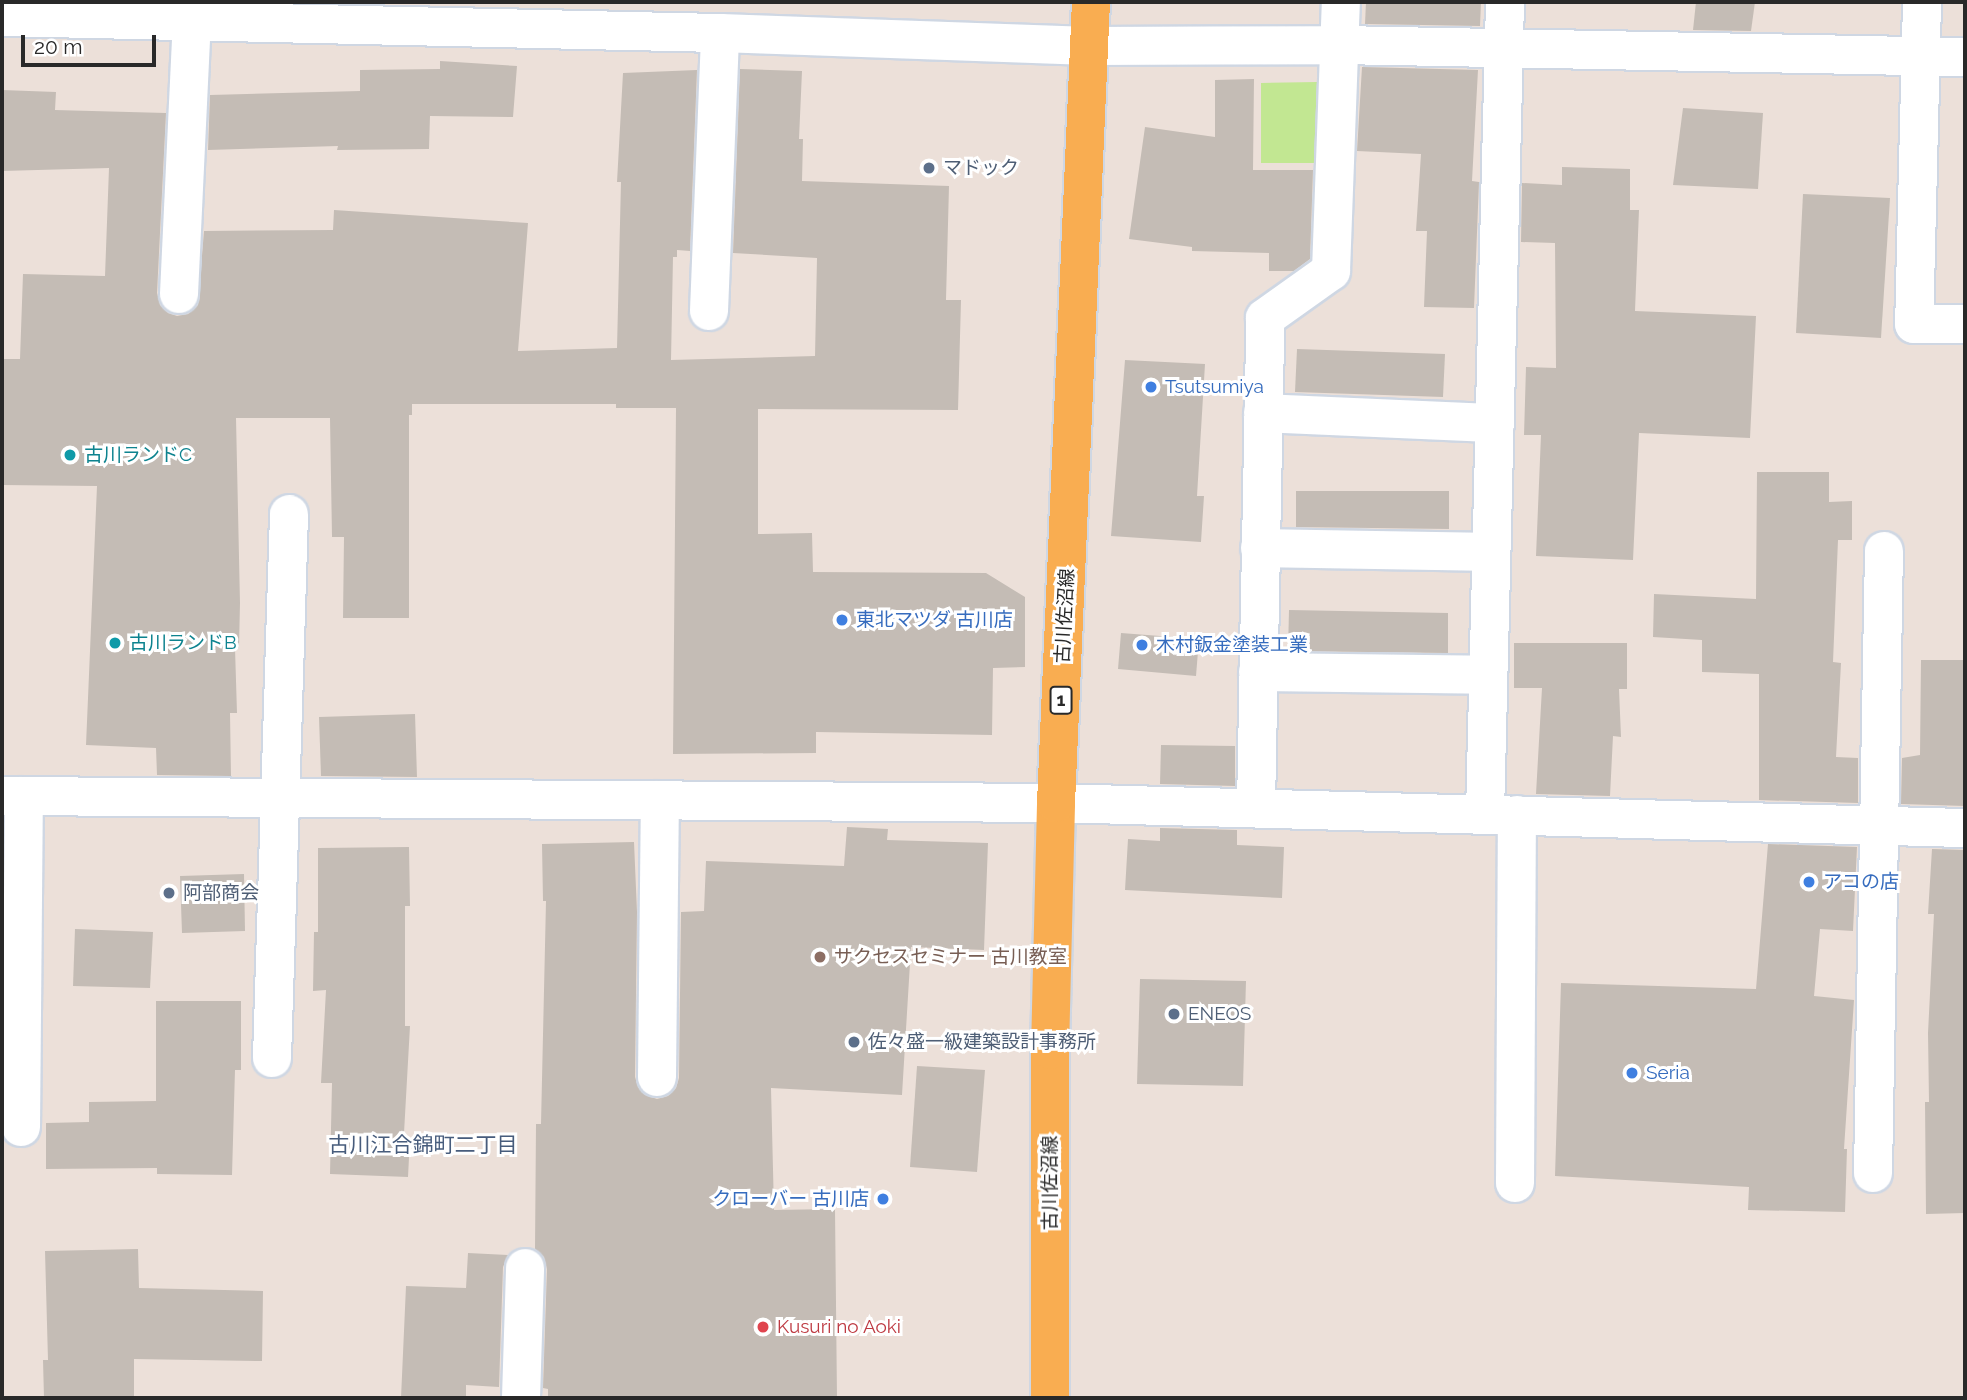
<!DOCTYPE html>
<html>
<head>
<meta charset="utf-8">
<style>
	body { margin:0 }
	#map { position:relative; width:1967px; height:1400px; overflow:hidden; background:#ece0d9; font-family:Raleway,"Noto Sans JP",sans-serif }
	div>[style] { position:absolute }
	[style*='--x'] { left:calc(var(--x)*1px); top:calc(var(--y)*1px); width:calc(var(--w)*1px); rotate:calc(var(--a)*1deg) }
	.green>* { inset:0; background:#c2e792 }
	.building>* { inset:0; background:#c4bcb5 }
	.roads { filter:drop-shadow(2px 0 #cfd7e3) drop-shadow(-2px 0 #cfd7e3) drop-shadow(0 2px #cfd7e3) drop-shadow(0 -2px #cfd7e3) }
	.minor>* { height:38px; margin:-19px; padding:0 19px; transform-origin:19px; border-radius:19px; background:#fff }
	.major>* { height:38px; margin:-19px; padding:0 19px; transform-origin:19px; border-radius:19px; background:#f9ad51 }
	.dots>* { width:19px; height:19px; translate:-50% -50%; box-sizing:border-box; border:4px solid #fff; border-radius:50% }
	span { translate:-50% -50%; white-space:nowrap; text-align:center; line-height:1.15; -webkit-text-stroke:6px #fff; paint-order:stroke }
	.shield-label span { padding:2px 5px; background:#fff; border:2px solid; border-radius:5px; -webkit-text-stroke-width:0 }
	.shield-label { font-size:18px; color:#292929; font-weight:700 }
	.service-label { font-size:19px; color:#4e5e75 }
	.left { translate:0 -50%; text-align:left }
	.shop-label { font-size:19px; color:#366cbe }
	.right { translate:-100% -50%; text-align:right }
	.culture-label { font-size:19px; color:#0d838f }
	.street-label { font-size:19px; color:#292929 }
	.education-label { font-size:19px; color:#785e54 }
	.health-label { font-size:19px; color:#be3a42 }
	.neighbourhood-label { font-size:21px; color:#475c7c }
	.frame { position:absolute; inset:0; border:4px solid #292929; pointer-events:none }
	.scale { position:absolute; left:21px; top:35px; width:135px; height:32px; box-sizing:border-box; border:4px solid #292929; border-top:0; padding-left:9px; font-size:21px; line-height:24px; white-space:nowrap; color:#292929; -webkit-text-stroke:5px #fff; paint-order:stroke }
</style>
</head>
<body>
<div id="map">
	<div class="green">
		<div style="clip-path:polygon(1317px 82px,1316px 163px,1261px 163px,1261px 83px)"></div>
	</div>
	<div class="building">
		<div style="clip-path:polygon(1366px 2px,1481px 2px,1480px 26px,1365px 24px)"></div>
		<div style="clip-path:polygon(1696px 2px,1755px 2px,1751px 31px,1693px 30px)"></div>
		<div style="clip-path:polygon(440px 61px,517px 66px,513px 117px,430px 116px,429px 149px,337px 150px,338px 146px,208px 150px,210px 95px,360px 91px,360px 70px,440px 69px)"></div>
		<div style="clip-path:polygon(1362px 67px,1478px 70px,1472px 181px,1479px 182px,1474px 308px,1424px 307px,1427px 231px,1416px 231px,1421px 154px,1357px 151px)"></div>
		<div style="clip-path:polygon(740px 69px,802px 71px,799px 139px,803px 139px,802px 181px,949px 186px,946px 300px,961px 300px,958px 410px,758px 409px,758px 534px,812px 533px,813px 572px,986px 573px,1025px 597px,1025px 667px,993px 668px,992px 735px,816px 732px,816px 753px,673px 754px,676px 408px,616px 408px,616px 404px,412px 404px,412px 415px,409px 415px,409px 618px,343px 618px,344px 537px,332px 537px,330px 418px,236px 418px,240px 603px,239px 648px,235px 648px,237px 713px,230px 713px,231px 776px,157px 775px,156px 748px,86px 745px,97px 486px,2px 485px,2px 359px,20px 359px,23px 274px,105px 276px,109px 168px,2px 171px,2px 90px,56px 92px,55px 110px,166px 113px,157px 293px,160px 305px,168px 313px,177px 316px,188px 314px,198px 305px,204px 231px,333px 230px,334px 210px,528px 223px,518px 351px,617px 348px,621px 182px,617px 182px,623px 73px,697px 70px,690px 251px,677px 250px,677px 257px,673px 257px,671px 360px,815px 356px,817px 258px,733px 253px)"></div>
		<div style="clip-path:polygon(1254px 79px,1253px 170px,1313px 170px,1310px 259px,1294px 271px,1269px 271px,1269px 253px,1192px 251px,1192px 247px,1129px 239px,1145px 127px,1215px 137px,1215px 80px)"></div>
		<div style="clip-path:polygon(1683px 108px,1763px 113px,1758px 189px,1673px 185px)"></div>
		<div style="clip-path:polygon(1562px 167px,1630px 169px,1630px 210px,1639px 210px,1635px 311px,1756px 316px,1750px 438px,1639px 433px,1633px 560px,1536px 556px,1541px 435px,1524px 435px,1526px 367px,1556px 368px,1555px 243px,1521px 242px,1522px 183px,1562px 185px)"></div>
		<div style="clip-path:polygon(1803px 194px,1890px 198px,1881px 338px,1796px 333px)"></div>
		<div style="clip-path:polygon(1297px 349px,1445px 354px,1443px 397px,1295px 392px)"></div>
		<div style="clip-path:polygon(1125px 360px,1205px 364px,1197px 496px,1204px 496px,1201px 542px,1111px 536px)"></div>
		<div style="clip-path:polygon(1757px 472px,1829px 472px,1829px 502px,1852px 501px,1852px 540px,1838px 540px,1833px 662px,1841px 663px,1836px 757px,1858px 758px,1858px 803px,1759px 800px,1759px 674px,1702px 672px,1702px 640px,1653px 637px,1654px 594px,1756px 599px)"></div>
		<div style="clip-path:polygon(1296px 491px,1449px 491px,1449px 529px,1296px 527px)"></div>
		<div style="clip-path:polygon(1289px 610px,1448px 613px,1448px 653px,1288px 651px)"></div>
		<div style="clip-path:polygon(1121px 633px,1199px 639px,1196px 676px,1118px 669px)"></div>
		<div style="clip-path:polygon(1514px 643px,1627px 643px,1627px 689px,1619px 689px,1621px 737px,1613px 736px,1610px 796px,1536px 794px,1542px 688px,1514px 688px)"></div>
		<div style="clip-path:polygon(1921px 660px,1965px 660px,1965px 806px,1901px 804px,1902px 758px,1920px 755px)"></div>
		<div style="clip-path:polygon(415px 714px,417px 777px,321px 776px,319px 717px)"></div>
		<div style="clip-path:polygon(1161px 745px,1235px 746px,1235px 786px,1160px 784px)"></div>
		<div style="clip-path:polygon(847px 827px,888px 829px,887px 840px,988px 843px,984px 950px,911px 947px,902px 1095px,771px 1088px,774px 1210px,835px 1209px,837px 1398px,548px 1398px,548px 1389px,543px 1388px,547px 1269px,544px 1257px,535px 1249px,536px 1124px,541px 1124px,546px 901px,543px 901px,542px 844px,634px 842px,637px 912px,635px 1077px,638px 1087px,645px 1095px,657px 1099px,668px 1096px,676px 1088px,679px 1078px,681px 912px,704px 911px,706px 861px,844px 866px)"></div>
		<div style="clip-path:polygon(1160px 828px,1237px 830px,1237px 845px,1284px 847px,1282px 898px,1125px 890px,1128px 839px,1160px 841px)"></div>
		<div style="clip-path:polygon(1768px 844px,1857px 847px,1853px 931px,1820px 929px,1814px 996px,1854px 1000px,1844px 1149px,1847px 1149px,1845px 1212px,1748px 1210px,1749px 1187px,1555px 1176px,1561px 983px,1756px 989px)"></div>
		<div style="clip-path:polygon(409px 847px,410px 906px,405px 906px,405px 1026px,410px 1026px,404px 1133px,410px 1138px,408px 1177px,330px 1174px,332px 1083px,321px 1083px,326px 990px,313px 991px,314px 932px,318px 932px,318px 848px)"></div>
		<div style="clip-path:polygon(1932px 849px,1965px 850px,1965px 1213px,1926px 1214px,1925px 1102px,1929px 1102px,1928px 1033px,1934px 914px,1928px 914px)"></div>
		<div style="clip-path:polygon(244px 874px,245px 931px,182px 933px,180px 876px)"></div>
		<div style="clip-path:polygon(75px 929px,153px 932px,150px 988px,73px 986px)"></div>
		<div style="clip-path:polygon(1140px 979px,1246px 981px,1243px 1086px,1137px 1084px)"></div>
		<div style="clip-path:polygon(156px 1001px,241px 1001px,241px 1070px,235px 1070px,232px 1175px,157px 1174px,157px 1168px,46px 1169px,46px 1123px,89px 1122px,89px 1102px,156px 1101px)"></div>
		<div style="clip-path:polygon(917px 1066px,985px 1070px,977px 1172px,910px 1167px)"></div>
		<div style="clip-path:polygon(138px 1249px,139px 1288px,263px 1291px,262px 1361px,134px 1359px,134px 1398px,44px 1398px,43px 1360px,48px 1360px,45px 1251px)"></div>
		<div style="clip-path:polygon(468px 1253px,508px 1255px,503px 1267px,499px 1387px,466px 1385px,466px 1398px,401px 1398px,406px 1286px,466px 1288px)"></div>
	</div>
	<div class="roads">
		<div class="minor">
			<div style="--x:1922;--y:2;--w:322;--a:91.4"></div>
			<div style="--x:1914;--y:324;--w:51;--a:0"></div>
			<div style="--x:2;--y:17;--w:718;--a:1.28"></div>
			<div style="--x:720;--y:33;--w:370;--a:2"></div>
			<div style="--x:1090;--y:46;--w:249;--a:-0.2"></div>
			<div style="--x:1339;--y:45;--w:626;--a:1.1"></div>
			<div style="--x:179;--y:294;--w:273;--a:-87.3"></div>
			<div style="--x:709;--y:311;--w:278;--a:-87.7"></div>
			<div style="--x:1263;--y:413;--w:232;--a:2.5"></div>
			<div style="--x:1260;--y:548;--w:231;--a:1"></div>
			<div style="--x:1258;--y:672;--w:230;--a:0.7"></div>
			<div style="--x:2;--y:796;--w:1054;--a:0.38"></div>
			<div style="--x:1056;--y:803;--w:909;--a:1.58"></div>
			<div style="--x:1256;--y:807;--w:489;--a:-88.9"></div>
			<div style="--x:1265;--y:318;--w:81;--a:-35.5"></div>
			<div style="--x:1331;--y:271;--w:269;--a:-87.9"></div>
			<div style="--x:1485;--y:814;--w:812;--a:-88.59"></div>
			<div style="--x:272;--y:1058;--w:544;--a:-88.21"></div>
			<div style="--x:657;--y:1077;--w:277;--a:-89.4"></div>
			<div style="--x:21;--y:1127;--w:331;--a:-89.5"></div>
			<div style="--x:1873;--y:1173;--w:622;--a:-88.99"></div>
			<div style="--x:1515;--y:1183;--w:368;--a:-89.7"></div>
			<div style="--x:521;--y:1398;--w:130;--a:-88.2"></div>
		</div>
		<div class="major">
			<div style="--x:1050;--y:1398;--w:348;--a:-90"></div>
			<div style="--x:1050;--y:1050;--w:247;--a:-88.6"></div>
			<div style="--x:1056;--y:803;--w:802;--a:-87.5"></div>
		</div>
	</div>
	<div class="dots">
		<div style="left:929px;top:168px;background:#5c6f8a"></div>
		<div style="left:1151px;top:387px;background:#3f7fe0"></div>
		<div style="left:70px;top:455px;background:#0f9aa8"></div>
		<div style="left:842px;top:620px;background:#3f7fe0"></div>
		<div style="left:115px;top:643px;background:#0f9aa8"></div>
		<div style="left:1142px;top:645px;background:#3f7fe0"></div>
		<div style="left:1809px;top:882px;background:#3f7fe0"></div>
		<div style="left:169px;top:893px;background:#5c6f8a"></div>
		<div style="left:820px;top:957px;background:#8d6e63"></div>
		<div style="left:1174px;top:1014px;background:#5c6f8a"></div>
		<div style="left:854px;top:1042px;background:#5c6f8a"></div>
		<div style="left:1632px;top:1073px;background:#3f7fe0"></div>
		<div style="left:883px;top:1199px;background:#3f7fe0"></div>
		<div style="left:763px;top:1327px;background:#e0444e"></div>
	</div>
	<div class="shield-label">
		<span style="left:1061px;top:700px">1</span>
	</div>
	<div class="service-label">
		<span class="left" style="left:943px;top:168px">マドック</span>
		<span class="left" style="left:183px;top:893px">阿部商会</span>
		<span class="left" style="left:1188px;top:1014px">ENEOS</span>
		<span class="left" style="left:868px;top:1042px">佐々盛一級建築設計事務所</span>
	</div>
	<div class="shop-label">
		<span class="left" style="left:1165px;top:387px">Tsutsumiya</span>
		<span class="left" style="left:856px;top:620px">東北マツダ 古川店</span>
		<span class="left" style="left:1156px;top:645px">木村鈑金塗装工業</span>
		<span class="left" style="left:1823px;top:882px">アコの店</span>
		<span class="left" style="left:1646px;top:1073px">Seria</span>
		<span class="right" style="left:869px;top:1199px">クローバー 古川店</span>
	</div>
	<div class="culture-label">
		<span class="left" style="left:84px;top:455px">古川ランドC</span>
		<span class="left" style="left:129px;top:643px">古川ランドB</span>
	</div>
	<div class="street-label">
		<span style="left:1065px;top:616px;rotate:-87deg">古川佐沼線</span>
		<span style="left:1050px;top:1183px;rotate:-90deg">古川佐沼線</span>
	</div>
	<div class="education-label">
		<span class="left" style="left:834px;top:957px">サクセスセミナー 古川教室</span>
	</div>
	<div class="health-label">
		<span class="left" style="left:777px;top:1327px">Kusuri no Aoki</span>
	</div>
	<div class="neighbourhood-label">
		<span style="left:423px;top:1145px">古川江合錦町二丁目</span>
	</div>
	<div class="frame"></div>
	<div class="scale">20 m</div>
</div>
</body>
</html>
